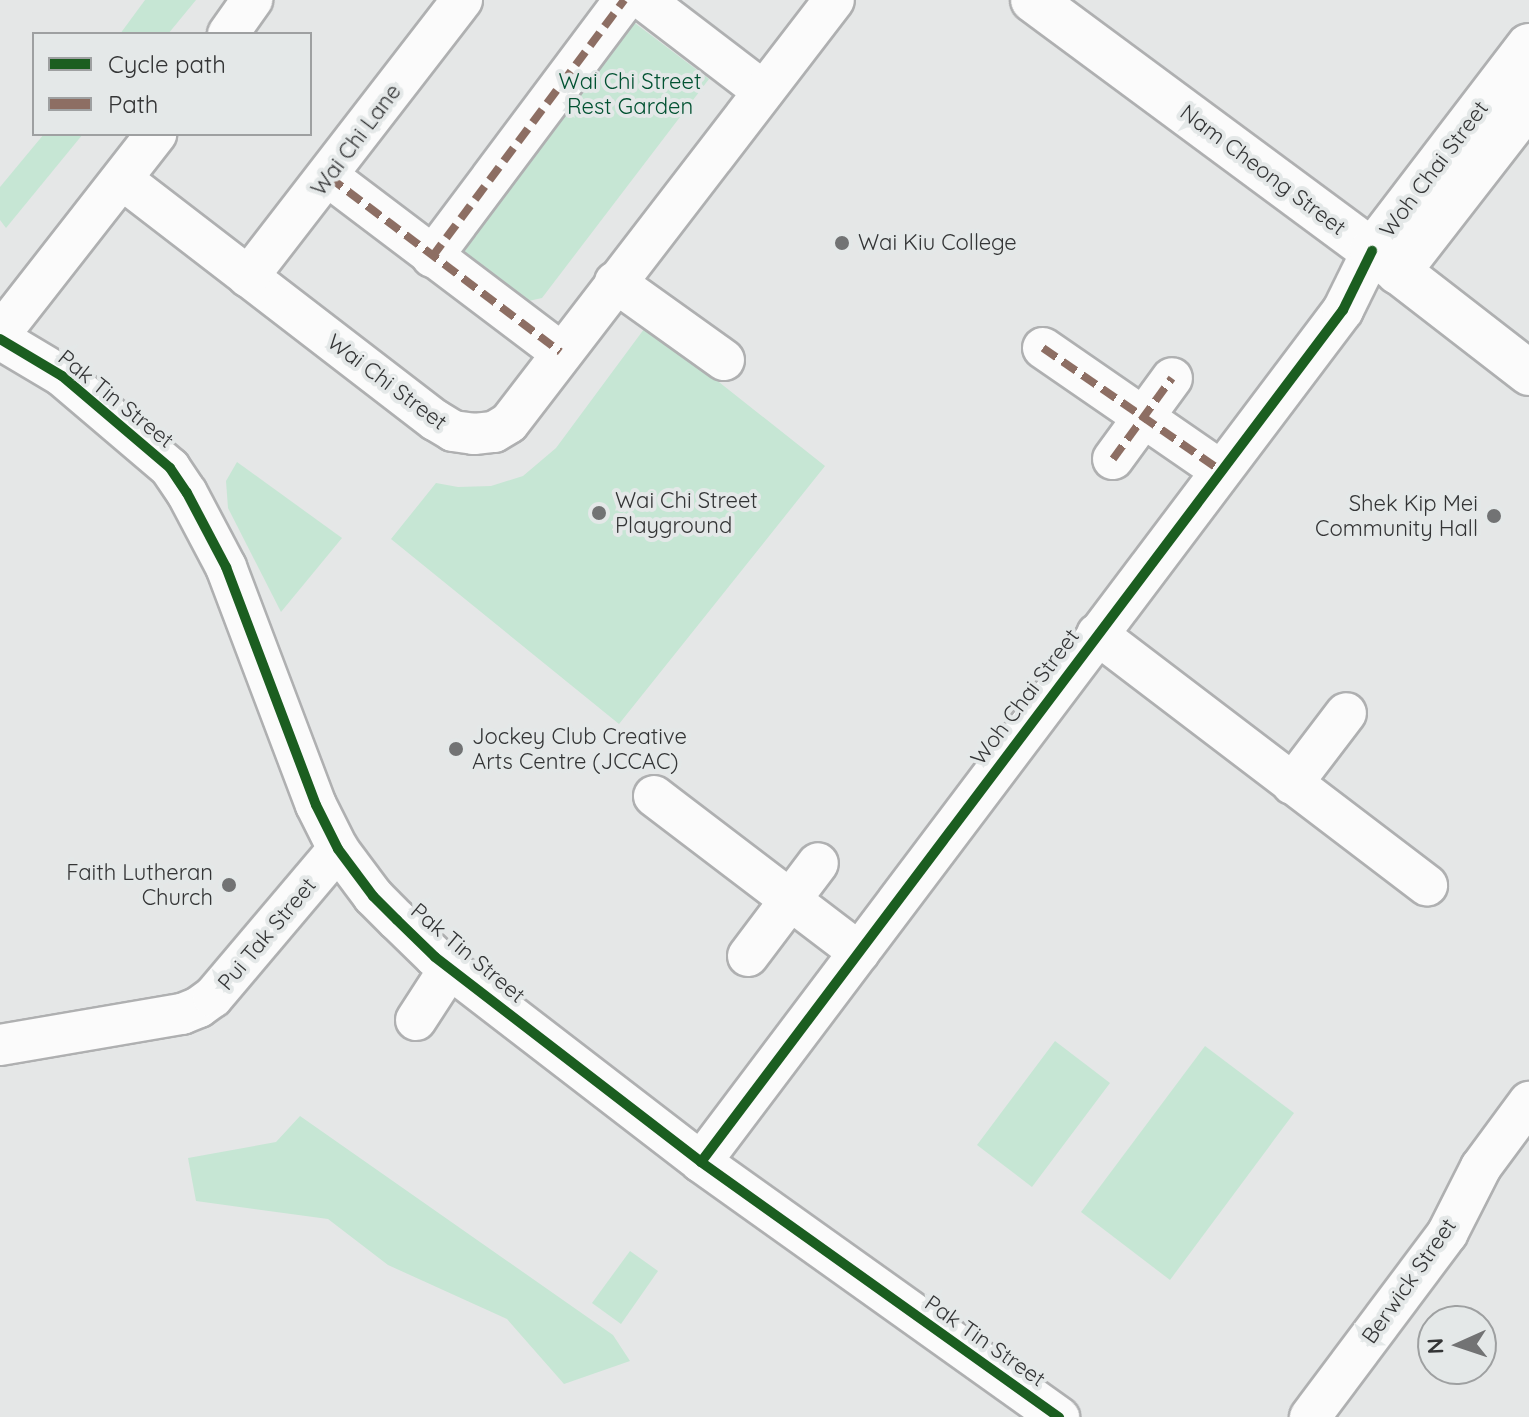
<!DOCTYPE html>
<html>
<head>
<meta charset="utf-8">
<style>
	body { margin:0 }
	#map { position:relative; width:1529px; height:1417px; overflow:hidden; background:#e5e7e7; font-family:Quicksand,sans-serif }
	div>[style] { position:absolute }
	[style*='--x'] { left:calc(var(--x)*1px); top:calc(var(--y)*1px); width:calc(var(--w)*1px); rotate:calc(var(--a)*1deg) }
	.green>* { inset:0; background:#c6e6d4 }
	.roads { filter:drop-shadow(2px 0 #afb0b1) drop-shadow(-2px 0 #afb0b1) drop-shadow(0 2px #afb0b1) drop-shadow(0 -2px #afb0b1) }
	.minor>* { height:40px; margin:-20px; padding:0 20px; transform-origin:20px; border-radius:20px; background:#fbfbfb }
	.major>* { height:44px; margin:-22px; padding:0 22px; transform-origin:22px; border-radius:22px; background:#fbfbfb }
	.quiet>* { height:8px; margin-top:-4px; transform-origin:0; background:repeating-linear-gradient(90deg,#8d6e63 0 16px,transparent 0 24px) }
	.cycleway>* { height:10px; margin:-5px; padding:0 5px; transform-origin:5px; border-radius:5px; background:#1b5e20 }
	.dots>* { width:22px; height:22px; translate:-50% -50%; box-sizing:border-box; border:4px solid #e4e8e8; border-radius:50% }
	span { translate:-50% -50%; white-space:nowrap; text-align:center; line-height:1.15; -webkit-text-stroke:8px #e4e8e8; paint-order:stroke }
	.park-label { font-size:22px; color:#025232 }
	.street-label { font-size:22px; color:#343536 }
	.poi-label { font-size:22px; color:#343536 }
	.left { translate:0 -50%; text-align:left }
	.right { translate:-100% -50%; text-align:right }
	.legend { position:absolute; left:32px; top:32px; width:280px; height:104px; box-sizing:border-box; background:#e4e8e8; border:2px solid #9ea0a1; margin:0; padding:10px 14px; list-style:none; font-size:24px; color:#343536 }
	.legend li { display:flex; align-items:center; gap:16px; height:40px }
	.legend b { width:40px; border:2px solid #9ea0a1 }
	.north { position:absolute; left:1417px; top:1305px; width:80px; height:80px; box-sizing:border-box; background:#e4e8e8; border:2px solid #9ea0a1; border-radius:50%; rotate:267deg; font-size:22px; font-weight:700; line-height:32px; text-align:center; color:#343536 }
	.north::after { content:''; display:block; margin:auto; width:28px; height:36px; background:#727374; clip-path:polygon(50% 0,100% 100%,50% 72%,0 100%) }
</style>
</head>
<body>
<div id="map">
	<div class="green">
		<div style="clip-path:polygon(145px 0,196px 0,168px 34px,120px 34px)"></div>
		<div style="clip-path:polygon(623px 14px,709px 79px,542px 298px,524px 302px,450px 246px)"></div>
		<div style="clip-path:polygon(44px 134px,83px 134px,6px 228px,0 220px,0 187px)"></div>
		<div style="clip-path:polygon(647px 325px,825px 466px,619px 724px,391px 539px,436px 483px,458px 487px,491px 486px,523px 476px,556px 448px)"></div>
		<div style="clip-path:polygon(237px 462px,342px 538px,281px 612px,228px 508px,226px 481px)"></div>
		<div style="clip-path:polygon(1055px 1041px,1110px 1083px,1032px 1187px,977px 1145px)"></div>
		<div style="clip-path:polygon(1205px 1046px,1294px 1113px,1170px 1280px,1081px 1212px)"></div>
		<div style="clip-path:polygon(300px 1116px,613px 1335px,630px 1361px,564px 1384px,507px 1319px,388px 1265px,328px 1219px,196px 1201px,188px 1158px,276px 1142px)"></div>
		<div style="clip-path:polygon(630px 1251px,658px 1271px,621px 1324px,592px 1303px)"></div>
	</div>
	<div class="roads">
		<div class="minor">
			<div style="--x:644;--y:0;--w:150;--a:37.4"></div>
			<div style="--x:228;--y:34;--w:42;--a:-54.8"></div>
			<div style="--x:329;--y:177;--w:290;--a:37.1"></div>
			<div style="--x:123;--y:180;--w:394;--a:37.6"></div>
			<div style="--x:435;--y:420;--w:21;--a:31"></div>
			<div style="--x:453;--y:431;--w:21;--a:8"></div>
			<div style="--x:474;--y:434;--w:20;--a:-6"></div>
			<div style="--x:494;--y:432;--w:17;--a:-31"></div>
			<div style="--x:509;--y:423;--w:533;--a:-52.46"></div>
			<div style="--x:432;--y:257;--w:321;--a:-53.2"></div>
			<div style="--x:248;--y:277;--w:350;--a:-52.3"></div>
			<div style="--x:615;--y:282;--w:134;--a:35.6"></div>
			<div style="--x:0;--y:334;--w:254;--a:-52"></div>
			<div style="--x:0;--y:339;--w:72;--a:30.8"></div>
			<div style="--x:62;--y:376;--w:142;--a:40.4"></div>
			<div style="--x:170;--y:468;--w:30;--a:56"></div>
			<div style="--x:187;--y:493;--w:84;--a:62.2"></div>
			<div style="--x:226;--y:567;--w:254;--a:69.3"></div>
			<div style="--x:316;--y:805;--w:49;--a:63.4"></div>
			<div style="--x:338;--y:849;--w:59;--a:53.3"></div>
			<div style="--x:373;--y:896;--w:34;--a:45"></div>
			<div style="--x:397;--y:920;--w:53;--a:44.2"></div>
			<div style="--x:435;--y:957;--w:336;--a:37.6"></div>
			<div style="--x:701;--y:1162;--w:440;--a:35.5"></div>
			<div style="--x:1043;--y:348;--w:216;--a:34.6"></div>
			<div style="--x:1113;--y:459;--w:100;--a:-53.9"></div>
			<div style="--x:1097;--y:634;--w:415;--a:37.3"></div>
			<div style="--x:1292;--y:784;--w:89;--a:-52.7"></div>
			<div style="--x:654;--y:796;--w:258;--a:37.3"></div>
			<div style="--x:748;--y:956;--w:116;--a:-53"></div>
			<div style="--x:416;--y:1020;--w:61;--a:-57.1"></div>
			<div style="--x:0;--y:1045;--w:185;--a:-9.7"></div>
			<div style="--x:182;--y:1014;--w:18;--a:-22"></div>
			<div style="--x:199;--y:1007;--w:17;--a:-36"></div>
			<div style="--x:213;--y:997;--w:194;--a:-49.8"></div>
			<div style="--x:701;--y:1162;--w:1067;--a:-53"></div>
			<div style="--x:1343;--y:310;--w:66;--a:-63.8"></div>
			<div style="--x:1310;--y:1417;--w:229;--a:-53.2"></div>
			<div style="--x:1447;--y:1234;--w:75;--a:-63.1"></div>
			<div style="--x:1481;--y:1167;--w:81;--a:-53.6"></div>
		</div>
		<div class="major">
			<div style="--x:1033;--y:0;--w:422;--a:36.5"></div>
			<div style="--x:1372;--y:251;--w:199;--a:37.8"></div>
			<div style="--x:1372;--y:251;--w:258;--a:-52.6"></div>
			<div style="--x:1398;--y:272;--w:214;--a:-52.2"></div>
		</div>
	</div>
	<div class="quiet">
		<div style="--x:329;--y:177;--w:290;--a:37.1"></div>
		<div style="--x:432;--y:257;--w:321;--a:-53.2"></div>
		<div style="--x:1043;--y:348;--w:216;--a:34.6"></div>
		<div style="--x:1113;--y:459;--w:100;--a:-53.9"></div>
	</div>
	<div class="cycleway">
		<div style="--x:0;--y:339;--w:72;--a:30.8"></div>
		<div style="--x:62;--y:376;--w:142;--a:40.4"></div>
		<div style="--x:170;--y:468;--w:30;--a:56"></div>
		<div style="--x:187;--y:493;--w:84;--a:62.2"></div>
		<div style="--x:226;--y:567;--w:254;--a:69.3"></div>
		<div style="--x:316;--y:805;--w:49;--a:63.4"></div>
		<div style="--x:338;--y:849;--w:59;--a:53.3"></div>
		<div style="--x:373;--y:896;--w:34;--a:45"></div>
		<div style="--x:397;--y:920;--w:53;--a:44.2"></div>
		<div style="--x:435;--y:957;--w:336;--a:37.6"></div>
		<div style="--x:701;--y:1162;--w:440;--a:35.5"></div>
		<div style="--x:701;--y:1162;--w:1067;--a:-53"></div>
		<div style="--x:1343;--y:310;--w:66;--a:-63.8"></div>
	</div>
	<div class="dots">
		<div style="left:842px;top:243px;background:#727374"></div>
		<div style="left:599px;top:513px;background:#727374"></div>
		<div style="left:1494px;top:516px;background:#727374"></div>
		<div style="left:456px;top:749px;background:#727374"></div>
		<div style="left:229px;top:885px;background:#727374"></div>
	</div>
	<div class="park-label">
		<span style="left:630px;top:94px">Wai Chi Street<br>Rest Garden</span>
	</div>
	<div class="street-label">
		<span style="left:356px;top:140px;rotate:-53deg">Wai Chi Lane</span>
		<span style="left:1434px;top:169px;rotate:-53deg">Woh Chai Street</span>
		<span style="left:1263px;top:170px;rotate:37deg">Nam Cheong Street</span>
		<span style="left:387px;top:382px;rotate:37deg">Wai Chi Street</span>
		<span style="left:116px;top:399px;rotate:39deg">Pak Tin Street</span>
		<span style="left:1025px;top:697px;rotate:-53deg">Woh Chai Street</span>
		<span style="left:267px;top:934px;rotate:-50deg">Pui Tak Street</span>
		<span style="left:468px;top:953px;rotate:40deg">Pak Tin Street</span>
		<span style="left:1409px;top:1281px;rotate:-55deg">Berwick Street</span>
		<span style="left:985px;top:1341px;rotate:35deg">Pak Tin Street</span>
	</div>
	<div class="poi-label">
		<span class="left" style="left:858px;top:243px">Wai Kiu College</span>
		<span class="left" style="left:615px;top:513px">Wai Chi Street<br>Playground</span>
		<span class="right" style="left:1478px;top:516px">Shek Kip Mei<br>Community Hall</span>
		<span class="left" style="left:472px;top:749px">Jockey Club Creative<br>Arts Centre (JCCAC)</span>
		<span class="right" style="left:213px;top:885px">Faith Lutheran<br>Church</span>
	</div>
	<ul class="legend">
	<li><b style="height:10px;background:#1b5e20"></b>Cycle path</li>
	<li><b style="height:10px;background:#8d6e63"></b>Path</li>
	</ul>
	<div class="north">N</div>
</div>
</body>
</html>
